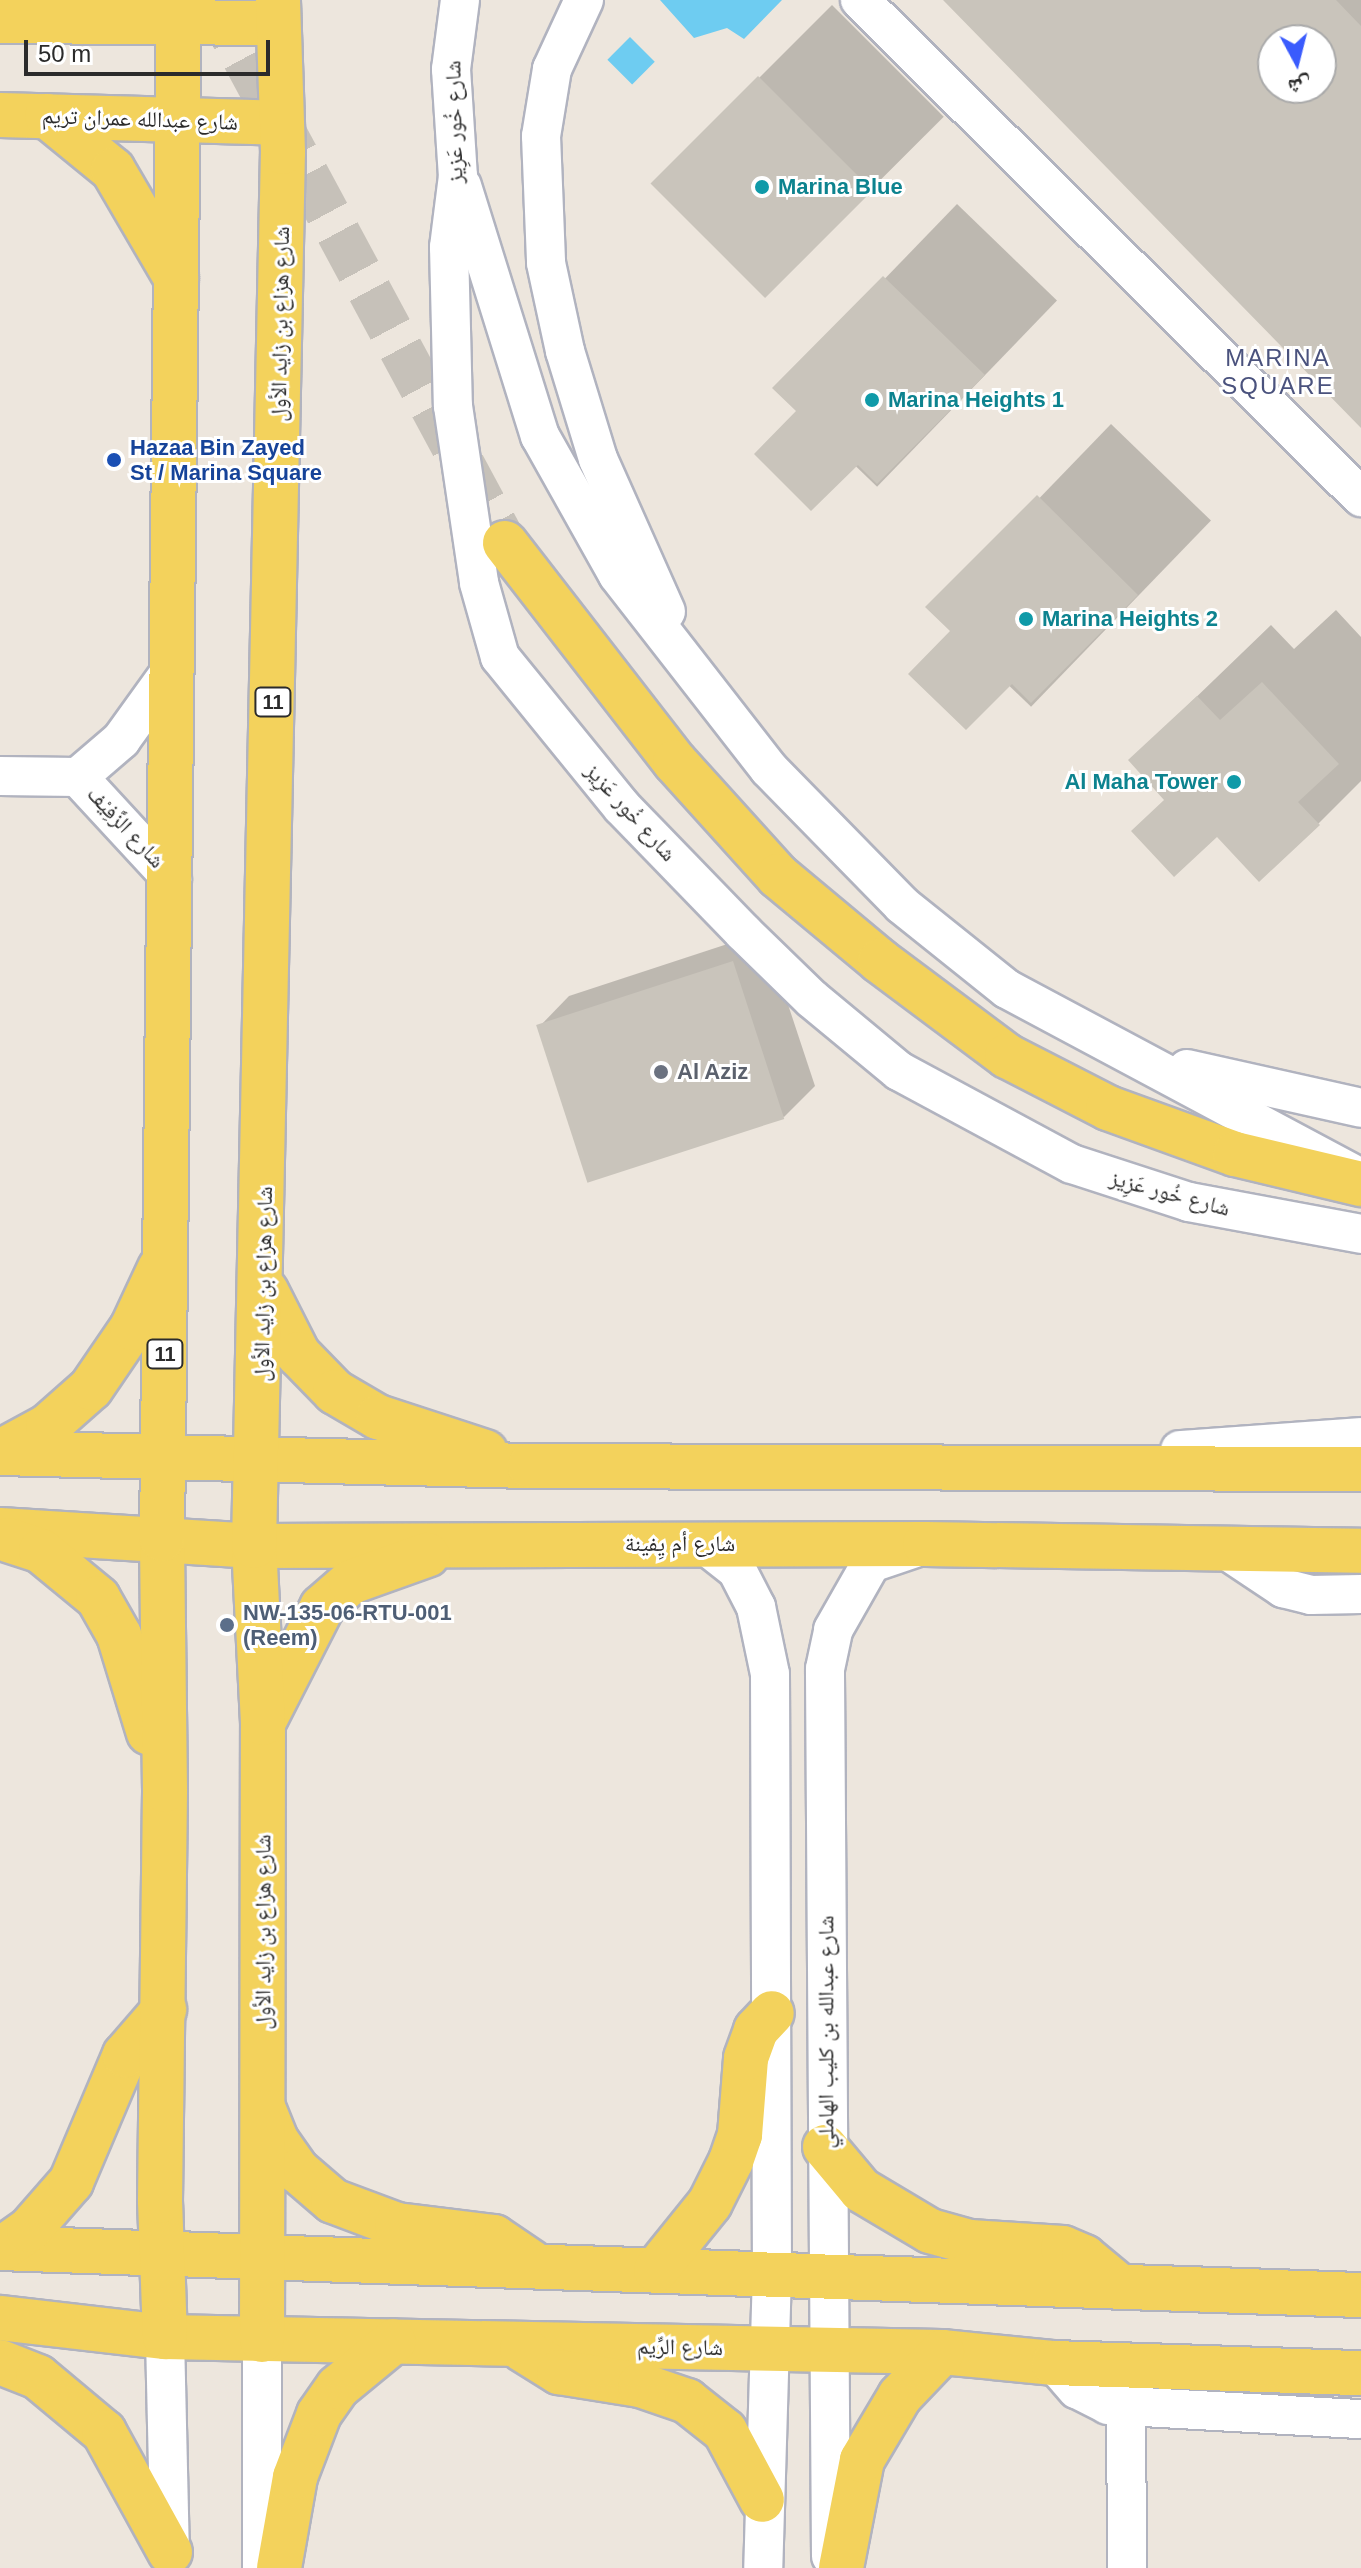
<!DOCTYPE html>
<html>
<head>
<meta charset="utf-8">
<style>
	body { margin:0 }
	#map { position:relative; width:1361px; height:2568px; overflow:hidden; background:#ede6dd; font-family:Helvetica,"Noto Naskh Arabic",sans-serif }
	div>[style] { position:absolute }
	.water>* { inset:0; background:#6eccf1; transform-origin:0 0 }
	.shadow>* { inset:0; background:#0003; transform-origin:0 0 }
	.building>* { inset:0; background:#c9c4bb; transform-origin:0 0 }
	.major-tunnel>* { height:44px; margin-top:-22px; transform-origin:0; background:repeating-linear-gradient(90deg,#c6c1b9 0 44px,transparent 0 66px) }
	.roads { filter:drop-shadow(2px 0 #b1b3bf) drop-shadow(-2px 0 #b1b3bf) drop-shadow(0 2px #b1b3bf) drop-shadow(0 -2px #b1b3bf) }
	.minor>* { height:38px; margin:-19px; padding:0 19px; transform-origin:19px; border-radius:19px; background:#fff }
	.major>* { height:44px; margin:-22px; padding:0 22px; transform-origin:22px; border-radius:22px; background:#f3d25c }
	.dots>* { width:22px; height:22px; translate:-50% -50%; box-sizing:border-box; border:4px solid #fff; border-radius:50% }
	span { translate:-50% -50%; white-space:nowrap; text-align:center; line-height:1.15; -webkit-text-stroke:6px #fff; paint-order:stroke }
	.shield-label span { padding:2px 6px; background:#fff; border:2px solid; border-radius:6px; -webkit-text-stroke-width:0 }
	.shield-label { font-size:20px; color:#2b2b2b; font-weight:700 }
	.street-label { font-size:22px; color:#2b2b2b }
	.culture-label { font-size:22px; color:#0d838f; font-weight:700 }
	.left { translate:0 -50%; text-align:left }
	.right { translate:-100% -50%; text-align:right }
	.transit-label { font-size:22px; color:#164399; font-weight:700 }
	.worship-label { font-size:22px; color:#5b616d; font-weight:700 }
	.service-label { font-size:22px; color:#4e5e75; font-weight:700 }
	.neighbourhood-label { font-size:24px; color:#4a527d; letter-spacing:2px }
	.north { position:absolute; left:1257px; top:24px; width:80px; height:80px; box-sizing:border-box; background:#fff; border:2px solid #aaa; border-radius:50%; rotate:173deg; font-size:22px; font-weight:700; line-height:32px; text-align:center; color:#2b2b2b }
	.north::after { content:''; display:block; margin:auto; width:28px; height:36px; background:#3a5bfd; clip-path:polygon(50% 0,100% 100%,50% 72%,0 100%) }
	.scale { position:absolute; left:24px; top:40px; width:246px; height:36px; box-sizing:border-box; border:4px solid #2b2b2b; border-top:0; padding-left:10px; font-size:24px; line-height:28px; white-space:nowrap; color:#2b2b2b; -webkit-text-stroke:6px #fff; paint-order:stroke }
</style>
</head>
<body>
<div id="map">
	<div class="water">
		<div style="clip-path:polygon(660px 0,782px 0,744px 39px,727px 28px,694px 38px)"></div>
		<div style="left:630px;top:37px;width:35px;height:32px;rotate:45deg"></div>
	</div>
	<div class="shadow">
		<div style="clip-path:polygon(evenodd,945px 0,1361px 0,1361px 426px,945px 0,1273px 40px,1321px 40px,1321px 88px,1273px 88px,1273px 40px)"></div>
		<div style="left:832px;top:5px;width:158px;height:252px;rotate:45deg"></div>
		<div style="left:957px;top:204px;width:139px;height:259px;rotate:44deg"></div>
		<div style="left:1111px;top:424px;width:139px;height:259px;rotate:44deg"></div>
		<div style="clip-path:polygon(1336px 610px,1361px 637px,1361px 781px,1318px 824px,1217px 834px,1166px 798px,1131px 760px,1271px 625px,1294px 649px)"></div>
		<div style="clip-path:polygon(764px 932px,815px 1086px,784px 1117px,539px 1027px,569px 996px)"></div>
	</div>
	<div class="building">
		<div style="clip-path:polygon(evenodd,943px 0,1336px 0,1361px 26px,1361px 428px,943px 0,1273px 40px,1321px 40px,1321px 88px,1273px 88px,1273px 40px)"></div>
		<div style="left:758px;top:76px;width:162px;height:152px;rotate:45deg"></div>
		<div style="clip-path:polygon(883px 276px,985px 375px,877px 484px,858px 465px,811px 511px,754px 454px,796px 411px,772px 388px)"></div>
		<div style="clip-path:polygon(1037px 495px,1138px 595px,1031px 703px,1012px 684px,966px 730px,908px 674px,950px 631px,925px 607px)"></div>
		<div style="clip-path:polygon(1262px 682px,1339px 764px,1298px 802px,1320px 825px,1259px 882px,1217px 837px,1174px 877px,1131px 831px,1164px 800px,1128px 760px,1197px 696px,1220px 720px)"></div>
		<div style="left:733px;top:961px;width:166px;height:207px;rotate:72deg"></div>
	</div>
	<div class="major-tunnel">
		<div style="left:213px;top:0;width:617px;rotate:61.73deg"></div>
	</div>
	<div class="roads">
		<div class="minor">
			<div style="left:460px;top:0;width:70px;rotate:97.4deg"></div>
			<div style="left:451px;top:69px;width:107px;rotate:86.3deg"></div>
			<div style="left:458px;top:176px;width:72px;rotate:97.2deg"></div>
			<div style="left:449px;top:247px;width:159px;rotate:88.6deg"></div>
			<div style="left:453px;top:406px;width:179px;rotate:81.6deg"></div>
			<div style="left:479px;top:583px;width:77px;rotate:74.2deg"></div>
			<div style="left:500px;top:657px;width:193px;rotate:50.9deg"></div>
			<div style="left:622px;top:807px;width:174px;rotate:45.9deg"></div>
			<div style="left:743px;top:932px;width:96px;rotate:44.2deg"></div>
			<div style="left:812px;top:999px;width:113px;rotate:39.6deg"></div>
			<div style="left:899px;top:1071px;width:196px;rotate:28.3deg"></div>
			<div style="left:1072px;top:1164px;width:123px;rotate:18deg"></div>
			<div style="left:1189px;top:1202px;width:175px;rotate:10.5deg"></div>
			<div style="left:584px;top:0;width:76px;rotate:114.9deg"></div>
			<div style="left:552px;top:69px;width:68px;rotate:99.3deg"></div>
			<div style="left:541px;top:136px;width:127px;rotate:87.7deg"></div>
			<div style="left:546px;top:263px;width:90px;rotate:77.8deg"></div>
			<div style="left:565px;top:351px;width:113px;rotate:73deg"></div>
			<div style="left:598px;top:459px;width:167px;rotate:66deg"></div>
			<div style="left:860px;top:0;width:706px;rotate:44.77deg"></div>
			<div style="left:462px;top:186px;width:262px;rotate:72.7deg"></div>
			<div style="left:540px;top:436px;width:159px;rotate:60.7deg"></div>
			<div style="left:618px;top:575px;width:246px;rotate:52.1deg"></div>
			<div style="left:769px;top:769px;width:190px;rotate:45.6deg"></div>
			<div style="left:902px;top:905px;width:134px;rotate:38.7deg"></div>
			<div style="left:1007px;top:989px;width:390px;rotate:28.1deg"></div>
			<div style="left:0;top:776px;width:78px;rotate:0.7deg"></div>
			<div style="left:78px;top:777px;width:57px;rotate:-40.7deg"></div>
			<div style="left:121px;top:740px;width:84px;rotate:-54.2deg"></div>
			<div style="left:78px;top:777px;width:139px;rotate:47.3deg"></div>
			<div style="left:1187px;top:1069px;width:178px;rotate:12.6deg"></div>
			<div style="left:1180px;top:1450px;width:181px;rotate:-4.1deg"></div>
			<div style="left:704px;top:1544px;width:42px;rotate:38.2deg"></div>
			<div style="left:737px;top:1570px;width:42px;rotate:62.8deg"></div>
			<div style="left:756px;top:1607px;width:68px;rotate:78.2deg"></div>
			<div style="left:770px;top:1674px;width:599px;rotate:89.81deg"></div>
			<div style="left:772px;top:2273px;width:295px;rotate:91.7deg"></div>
			<div style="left:1226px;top:1550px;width:69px;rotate:33.7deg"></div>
			<div style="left:1283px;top:1588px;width:29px;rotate:14deg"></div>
			<div style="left:1311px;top:1595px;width:50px;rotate:-1.1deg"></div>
			<div style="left:165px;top:2337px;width:217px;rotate:88.7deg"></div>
			<div style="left:1054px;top:2363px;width:35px;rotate:49deg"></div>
			<div style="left:1077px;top:2389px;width:35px;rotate:27deg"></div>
			<div style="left:1108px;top:2405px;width:253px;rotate:3.2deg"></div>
			<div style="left:1126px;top:2409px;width:159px;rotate:89.6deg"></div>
			<div style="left:831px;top:2556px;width:887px;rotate:-90.39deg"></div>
			<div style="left:825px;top:1669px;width:40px;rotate:-78deg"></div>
			<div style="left:833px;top:1630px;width:77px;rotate:-60.4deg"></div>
			<div style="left:871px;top:1563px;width:46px;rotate:-18.8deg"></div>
			<div style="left:262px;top:2568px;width:228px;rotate:-90deg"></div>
		</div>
		<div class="major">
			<div style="left:0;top:21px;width:278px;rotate:0.4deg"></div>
			<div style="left:0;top:115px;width:280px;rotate:1.6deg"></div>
			<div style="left:47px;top:116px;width:85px;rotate:39.3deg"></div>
			<div style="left:113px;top:170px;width:125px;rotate:59.7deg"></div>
			<div style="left:505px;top:543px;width:277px;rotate:52.2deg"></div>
			<div style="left:675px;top:762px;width:154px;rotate:47.9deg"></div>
			<div style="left:778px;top:876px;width:133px;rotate:39.8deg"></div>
			<div style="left:880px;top:961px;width:159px;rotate:36.8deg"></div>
			<div style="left:1007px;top:1056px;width:114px;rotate:27.2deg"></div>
			<div style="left:1108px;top:1108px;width:135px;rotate:19.9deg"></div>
			<div style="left:1235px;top:1154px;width:130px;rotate:13.4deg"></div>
			<div style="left:266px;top:1291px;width:71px;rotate:63.1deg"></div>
			<div style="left:298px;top:1354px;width:53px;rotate:45.8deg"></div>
			<div style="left:335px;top:1392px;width:50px;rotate:30.2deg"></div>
			<div style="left:378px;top:1417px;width:113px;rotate:18.1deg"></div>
			<div style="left:0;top:1452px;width:55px;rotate:-28.4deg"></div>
			<div style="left:48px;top:1426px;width:57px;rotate:-41.5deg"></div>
			<div style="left:91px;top:1388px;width:73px;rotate:-55.7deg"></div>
			<div style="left:132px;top:1328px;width:66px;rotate:-65deg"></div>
			<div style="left:0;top:1453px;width:530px;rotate:1.41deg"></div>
			<div style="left:530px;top:1466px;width:831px;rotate:0.21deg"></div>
			<div style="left:0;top:1530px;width:255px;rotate:3.6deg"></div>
			<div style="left:254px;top:1546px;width:671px;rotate:-0.17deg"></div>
			<div style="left:925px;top:1544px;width:436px;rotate:0.9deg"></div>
			<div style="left:8px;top:1540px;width:35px;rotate:18deg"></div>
			<div style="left:41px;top:1551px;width:74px;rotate:39.5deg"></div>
			<div style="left:98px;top:1598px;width:43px;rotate:60.4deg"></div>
			<div style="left:119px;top:1635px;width:102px;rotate:73deg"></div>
			<div style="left:264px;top:1721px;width:128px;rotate:-63deg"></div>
			<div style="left:322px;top:1607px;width:38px;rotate:-41deg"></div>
			<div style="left:351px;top:1582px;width:81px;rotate:-19.6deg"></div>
			<div style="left:264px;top:2110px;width:32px;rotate:68deg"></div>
			<div style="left:276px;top:2140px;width:38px;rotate:55deg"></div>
			<div style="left:298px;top:2171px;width:46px;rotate:40.6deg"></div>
			<div style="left:333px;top:2201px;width:68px;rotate:20.6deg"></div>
			<div style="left:397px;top:2225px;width:98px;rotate:7.1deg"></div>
			<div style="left:494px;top:2237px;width:45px;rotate:34deg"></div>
			<div style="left:825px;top:2147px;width:56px;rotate:50.1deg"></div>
			<div style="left:861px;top:2190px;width:80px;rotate:30.7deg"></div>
			<div style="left:930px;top:2231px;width:41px;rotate:15.4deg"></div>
			<div style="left:970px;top:2242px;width:93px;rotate:3.7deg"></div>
			<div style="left:1063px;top:2248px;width:23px;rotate:23deg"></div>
			<div style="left:1084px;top:2257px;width:45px;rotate:39.6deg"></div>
			<div style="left:0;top:2248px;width:1362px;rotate:1.98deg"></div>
			<div style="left:3px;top:2248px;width:32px;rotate:-35deg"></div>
			<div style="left:29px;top:2230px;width:64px;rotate:-48.8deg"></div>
			<div style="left:71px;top:2182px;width:138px;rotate:-67deg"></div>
			<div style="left:125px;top:2055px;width:60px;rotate:-49.1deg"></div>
			<div style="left:656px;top:2270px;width:86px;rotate:-51.1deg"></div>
			<div style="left:710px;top:2203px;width:47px;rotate:-63.4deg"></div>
			<div style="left:731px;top:2161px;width:28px;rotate:-71deg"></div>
			<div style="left:740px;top:2135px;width:77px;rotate:-85.5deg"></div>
			<div style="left:746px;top:2058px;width:30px;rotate:-70deg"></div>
			<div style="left:756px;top:2030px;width:23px;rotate:-47deg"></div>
			<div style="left:0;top:2318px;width:166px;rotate:6.6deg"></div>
			<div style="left:165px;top:2337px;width:777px;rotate:1.11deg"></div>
			<div style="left:942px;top:2352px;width:113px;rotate:5.6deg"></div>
			<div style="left:1054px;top:2363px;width:307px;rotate:1.9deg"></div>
			<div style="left:165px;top:2337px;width:136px;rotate:-92.1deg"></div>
			<div style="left:160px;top:2201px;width:411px;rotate:-89.3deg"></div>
			<div style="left:165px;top:1790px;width:251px;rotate:-90.7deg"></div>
			<div style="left:162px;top:1539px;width:1539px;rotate:-89.37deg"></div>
			<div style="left:262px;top:2340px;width:617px;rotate:-89.91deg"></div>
			<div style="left:263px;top:1723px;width:177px;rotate:-92.9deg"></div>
			<div style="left:254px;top:1546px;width:1394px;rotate:-88.81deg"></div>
			<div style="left:283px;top:152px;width:152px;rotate:-91.9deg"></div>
			<div style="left:522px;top:2349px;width:44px;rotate:31.9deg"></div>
			<div style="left:559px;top:2372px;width:82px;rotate:9.1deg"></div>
			<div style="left:640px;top:2385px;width:50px;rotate:18.8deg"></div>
			<div style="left:687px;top:2401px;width:48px;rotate:38.3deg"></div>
			<div style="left:725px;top:2431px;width:78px;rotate:61.8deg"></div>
			<div style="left:0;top:2362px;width:41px;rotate:21.5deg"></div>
			<div style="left:38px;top:2377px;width:86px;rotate:39.8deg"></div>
			<div style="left:104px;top:2432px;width:137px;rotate:61.2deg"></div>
			<div style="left:279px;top:2568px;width:92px;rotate:-80deg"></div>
			<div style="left:295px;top:2477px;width:67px;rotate:-69.1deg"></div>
			<div style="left:319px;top:2414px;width:33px;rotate:-55deg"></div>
			<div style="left:338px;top:2387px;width:72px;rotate:-39.4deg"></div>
			<div style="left:841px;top:2568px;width:110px;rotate:-79deg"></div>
			<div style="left:862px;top:2460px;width:74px;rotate:-59.3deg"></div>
			<div style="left:900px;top:2396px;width:61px;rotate:-46.3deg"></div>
		</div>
	</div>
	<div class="dots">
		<div style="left:762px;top:187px;background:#0f9aa8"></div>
		<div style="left:872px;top:400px;background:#0f9aa8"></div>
		<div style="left:114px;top:460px;background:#1a4fb4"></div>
		<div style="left:1026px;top:619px;background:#0f9aa8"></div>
		<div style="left:1234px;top:782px;background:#0f9aa8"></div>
		<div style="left:661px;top:1072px;background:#6b7280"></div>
		<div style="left:227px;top:1625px;background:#5c6f8a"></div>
	</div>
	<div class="shield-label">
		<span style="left:273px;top:702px">11</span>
		<span style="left:165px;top:1354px">11</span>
	</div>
	<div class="street-label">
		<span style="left:140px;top:119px;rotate:2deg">شارع عبدالله عمران تريم</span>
		<span style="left:454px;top:122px;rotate:-91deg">شارع خُور عَزِيز</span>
		<span style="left:280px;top:324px;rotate:-89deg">شارع هزاع بن زايد الأول</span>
		<span style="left:631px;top:812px;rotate:48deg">شارع خُور عَزِيز</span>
		<span style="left:126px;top:827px;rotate:47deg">شارع الزَّفِيْف</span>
		<span style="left:1170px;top:1193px;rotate:15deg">شارع خُور عَزِيز</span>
		<span style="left:263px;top:1284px;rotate:-89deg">شارع هزاع بن زايد الأول</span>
		<span style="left:680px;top:1544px">شارع أم يِفينة</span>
		<span style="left:263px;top:1932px;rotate:-90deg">شارع هزاع بن زايد الأول</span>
		<span style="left:826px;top:2032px;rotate:-90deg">شارع عبدالله بن كليب الهاملي</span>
		<span style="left:680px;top:2347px;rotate:1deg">شارع الرِّيم</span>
	</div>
	<div class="culture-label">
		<span class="left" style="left:778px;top:187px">Marina Blue</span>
		<span class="left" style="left:888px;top:400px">Marina Heights 1</span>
		<span class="left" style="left:1042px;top:619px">Marina Heights 2</span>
		<span class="right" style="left:1218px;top:782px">Al Maha Tower</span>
	</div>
	<div class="transit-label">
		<span class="left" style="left:130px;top:460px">Hazaa Bin Zayed<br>St / Marina Square</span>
	</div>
	<div class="worship-label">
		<span class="left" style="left:677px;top:1072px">Al Aziz</span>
	</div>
	<div class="service-label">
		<span class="left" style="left:243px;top:1625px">NW-135-06-RTU-001<br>(Reem)</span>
	</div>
	<div class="neighbourhood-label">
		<span style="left:1278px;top:372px">MARINA<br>SQUARE</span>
	</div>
	<div class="north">ش</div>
	<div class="scale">50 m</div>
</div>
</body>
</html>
